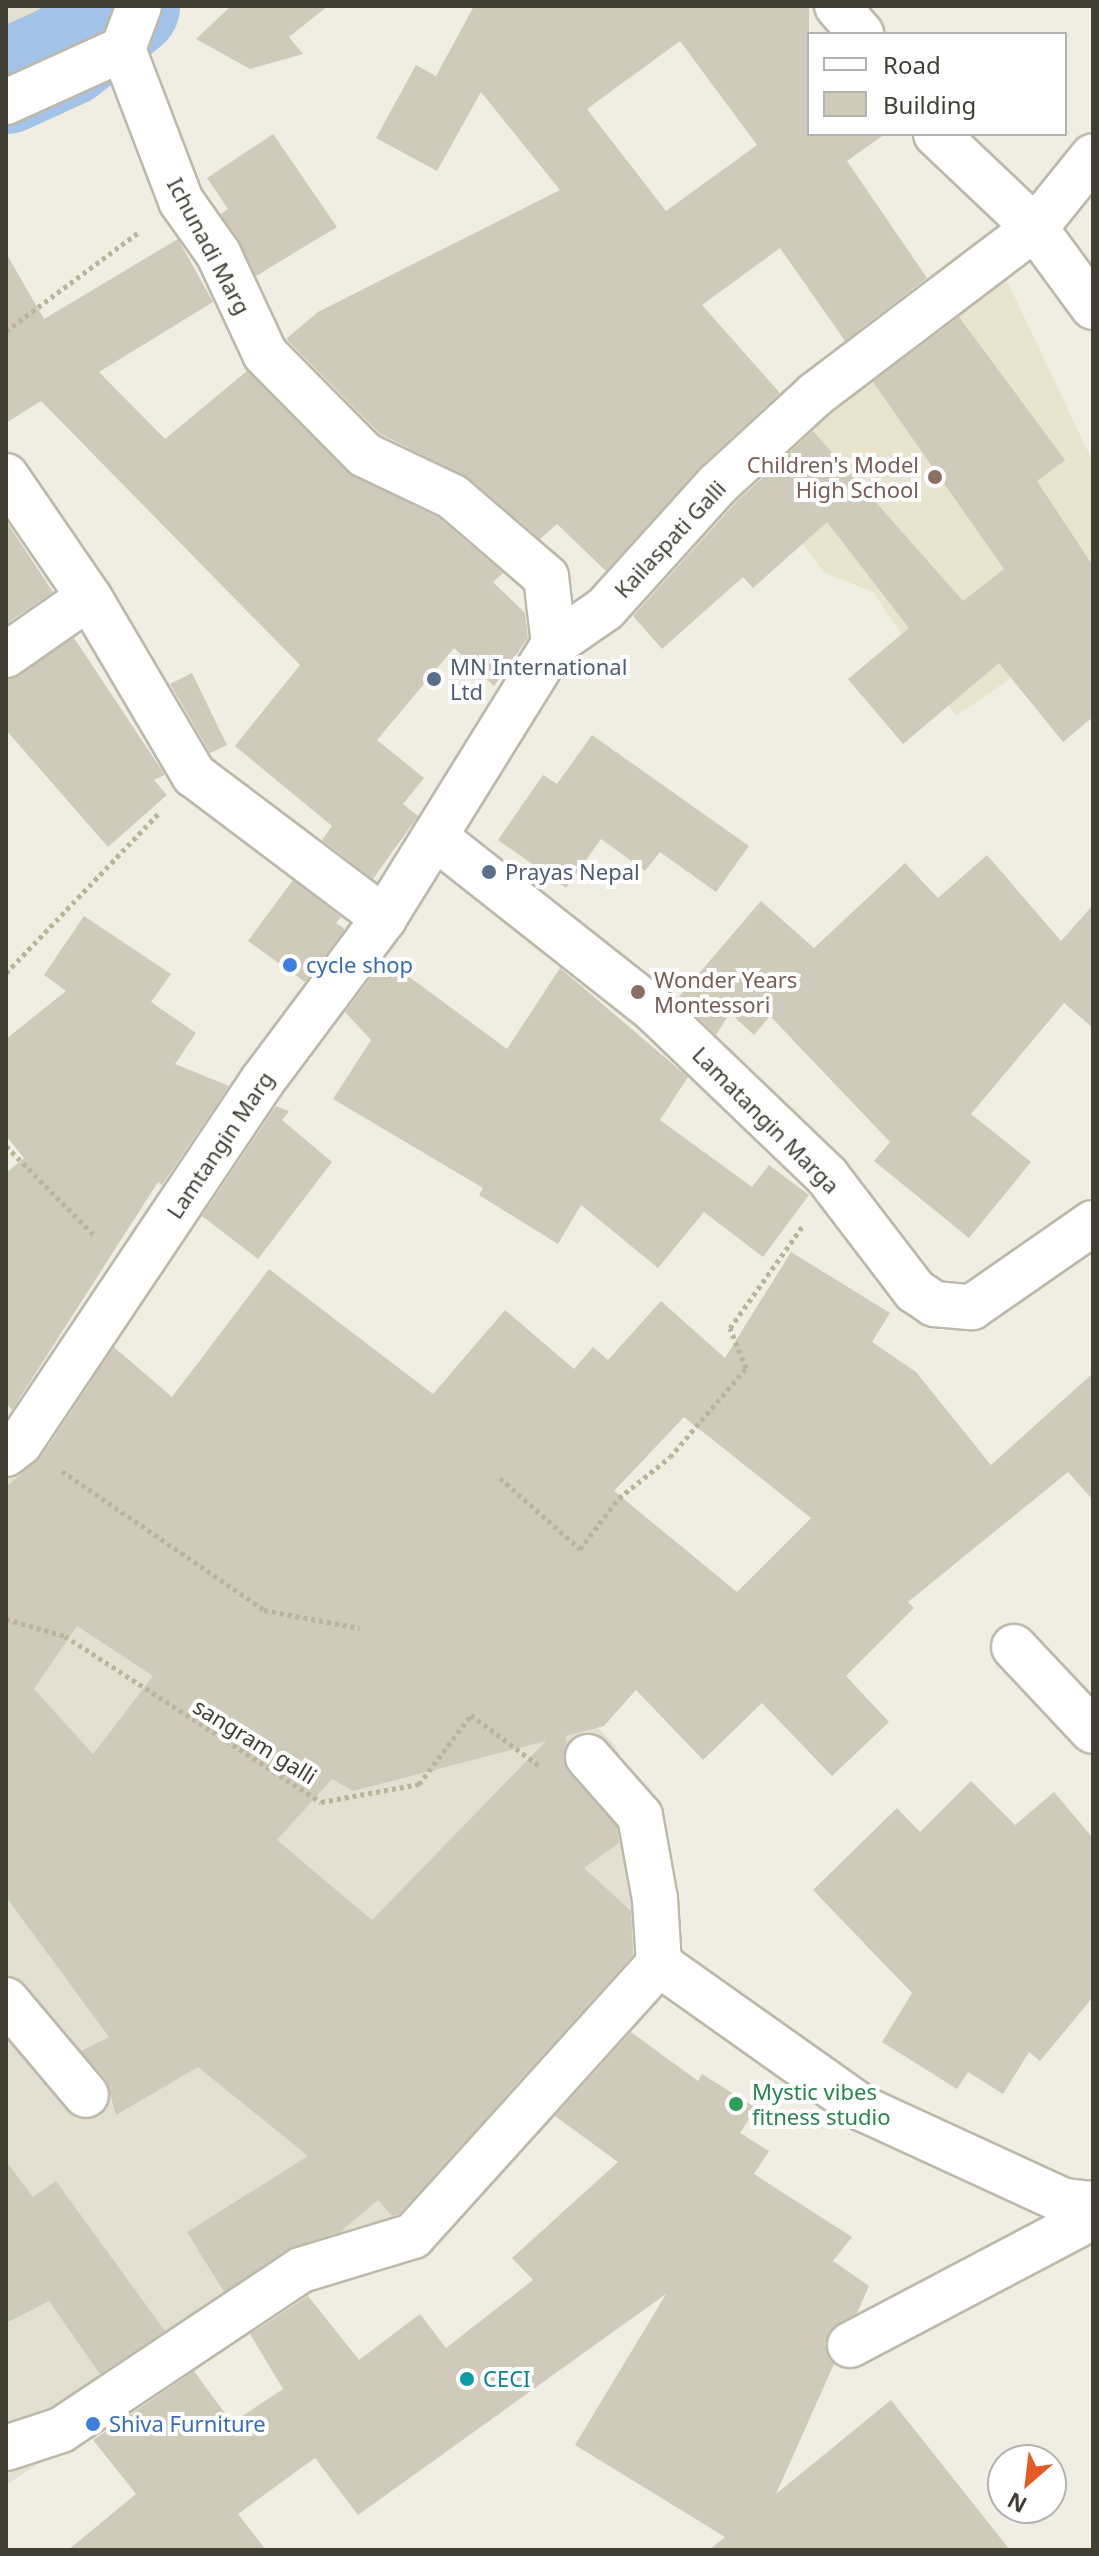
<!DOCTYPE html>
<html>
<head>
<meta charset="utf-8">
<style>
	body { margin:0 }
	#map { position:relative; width:1099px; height:2556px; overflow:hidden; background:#f0eee3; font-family:"Noto Sans",sans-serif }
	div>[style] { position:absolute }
	.residential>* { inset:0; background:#e3e0d2 }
	.education>* { inset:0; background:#e8e4ce }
	.river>* { height:104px; margin:-52px; padding:0 52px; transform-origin:52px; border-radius:52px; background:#a4c3e8 }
	.building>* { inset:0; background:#d0caba }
	.path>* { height:5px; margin-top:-2.5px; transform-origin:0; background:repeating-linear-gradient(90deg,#bbb39a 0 4px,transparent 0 8px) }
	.roads { filter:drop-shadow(2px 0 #bdb9aa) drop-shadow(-2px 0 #bdb9aa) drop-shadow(0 2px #bdb9aa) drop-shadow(0 -2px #bdb9aa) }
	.street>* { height:44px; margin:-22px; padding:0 22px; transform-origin:22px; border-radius:22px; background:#fff }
	.dots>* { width:22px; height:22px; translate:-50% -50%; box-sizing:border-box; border:4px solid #fff; border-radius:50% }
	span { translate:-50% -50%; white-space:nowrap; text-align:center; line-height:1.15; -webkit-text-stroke:8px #fff; paint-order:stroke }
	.street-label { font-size:22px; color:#413e34 }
	.education-label { font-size:22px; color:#785e54 }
	.right { translate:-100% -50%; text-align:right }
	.left { translate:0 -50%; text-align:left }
	.service-label { font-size:22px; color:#4e5e75 }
	.shop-label { font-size:22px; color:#366cbe }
	.leisure-label { font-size:22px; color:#27864d }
	.culture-label { font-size:22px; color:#0d838f }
	.frame { position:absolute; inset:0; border:8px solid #413e34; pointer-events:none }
	.legend { position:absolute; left:807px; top:32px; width:260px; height:104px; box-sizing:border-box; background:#fff; border:2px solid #b3b2ae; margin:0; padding:10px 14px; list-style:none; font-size:24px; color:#413e34 }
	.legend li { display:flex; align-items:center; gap:16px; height:40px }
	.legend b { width:40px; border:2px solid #b3b2ae }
	.north { position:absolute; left:987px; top:2444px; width:80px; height:80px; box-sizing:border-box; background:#fff; border:2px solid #b3b2ae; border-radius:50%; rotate:208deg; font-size:22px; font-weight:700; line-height:32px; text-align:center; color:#413e34 }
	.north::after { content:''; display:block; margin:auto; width:28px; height:36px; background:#e65a24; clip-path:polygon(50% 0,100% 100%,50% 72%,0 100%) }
</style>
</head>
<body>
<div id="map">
	<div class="residential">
		<div style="clip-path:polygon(6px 6px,111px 6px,6px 62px)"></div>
		<div style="clip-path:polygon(36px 1442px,287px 1605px,521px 1652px,614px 1744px,663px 1841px,677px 1976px,428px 2210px,6px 2485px,6px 1469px)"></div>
	</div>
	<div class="education">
		<div style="clip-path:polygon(999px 264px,1093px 462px,1093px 622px,956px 716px,873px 592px,825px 573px,791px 529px,790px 493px,760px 459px)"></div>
	</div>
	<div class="river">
		<div style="left:6px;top:82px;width:65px;rotate:-24.6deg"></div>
		<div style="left:65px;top:55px;width:80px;rotate:-37.9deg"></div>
	</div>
	<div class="building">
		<div style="clip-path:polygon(231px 6px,328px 6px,289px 37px,303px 54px,250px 69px,196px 39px)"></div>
		<div style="clip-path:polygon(evenodd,474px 6px,809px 6px,809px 134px,885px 134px,847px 161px,927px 278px,845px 341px,780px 248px,702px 305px,780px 393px,701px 466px,606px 571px,557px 524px,540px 539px,469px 478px,380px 434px,286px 339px,318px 312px,560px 190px,481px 92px,437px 171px,376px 138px,416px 65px,436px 76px,474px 6px,680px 41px,757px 145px,666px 211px,587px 109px,680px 41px)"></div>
		<div style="clip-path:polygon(273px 134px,337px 227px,256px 276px,221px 214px,228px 209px,207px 178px)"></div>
		<div style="clip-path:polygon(178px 239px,213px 302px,99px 372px,165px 439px,247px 371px,348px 473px,439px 518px,503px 573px,493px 582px,525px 613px,528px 638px,494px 686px,454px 648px,377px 740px,424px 778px,403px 804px,418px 816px,373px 879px,322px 840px,332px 826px,235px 746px,300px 665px,41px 401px,6px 423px,6px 253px,44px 319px)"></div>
		<div style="clip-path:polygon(959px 317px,1065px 460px,1037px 481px,1093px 566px,1093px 717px,1063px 742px,999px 663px,903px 744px,848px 679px,909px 628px,827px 522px,753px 588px,743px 577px,662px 649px,633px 616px,736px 502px,813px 431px,963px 601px,1004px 569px,873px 382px)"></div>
		<div style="clip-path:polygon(6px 521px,53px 592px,6px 624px)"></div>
		<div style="clip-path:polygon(74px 638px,165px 775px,154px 780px,167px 795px,108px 847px,6px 730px,6px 680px)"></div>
		<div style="clip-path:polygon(192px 673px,227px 745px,210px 753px,170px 684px)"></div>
		<div style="clip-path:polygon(592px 735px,749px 846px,716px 892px,660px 852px,645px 871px,601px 839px,566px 888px,498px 840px,543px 775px,557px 784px)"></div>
		<div style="clip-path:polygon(987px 855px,1061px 941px,1093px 905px,1093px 1028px,1064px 1003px,971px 1114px,1031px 1162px,969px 1238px,874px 1161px,890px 1142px,770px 1016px,754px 1035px,730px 1013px,716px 1035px,678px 998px,761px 901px,814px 948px,905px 863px,938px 898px)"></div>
		<div style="clip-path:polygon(293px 880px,341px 917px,336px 923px,345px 929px,305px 982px,248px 941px)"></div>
		<div style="clip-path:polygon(84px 916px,171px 974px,151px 1002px,196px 1033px,175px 1064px,229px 1086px,162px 1185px,158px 1182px,12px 1410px,6px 1403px,6px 1173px,24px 1158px,6px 1136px,6px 1039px,66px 991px,44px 975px)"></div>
		<div style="clip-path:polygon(385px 959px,507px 1049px,560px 968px,688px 1077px,660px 1120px,752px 1187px,769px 1165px,809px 1195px,763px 1257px,704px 1212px,658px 1268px,581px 1205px,558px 1244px,479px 1195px,483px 1188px,333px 1099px,371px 1040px,345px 1012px)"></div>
		<div style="clip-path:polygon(276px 1106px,289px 1111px,282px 1120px,332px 1162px,258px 1259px,202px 1216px)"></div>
		<div style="clip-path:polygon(evenodd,791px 1252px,890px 1313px,872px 1342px,916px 1372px,991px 1465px,1093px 1373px,1093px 1500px,1068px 1472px,908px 1602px,914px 1608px,846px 1676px,889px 1722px,832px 1776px,762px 1703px,703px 1760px,636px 1690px,604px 1726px,566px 1736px,569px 1773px,617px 1827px,619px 1843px,584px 1868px,631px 1911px,633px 1955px,399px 2214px,392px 2216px,378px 2200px,340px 2232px,288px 2249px,224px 2292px,187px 2232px,308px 2156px,198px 2067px,116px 2115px,106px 2080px,81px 2051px,109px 2037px,6px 1897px,6px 1487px,41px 1457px,114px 1347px,172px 1397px,269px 1269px,433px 1394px,505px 1310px,574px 1369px,593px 1347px,608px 1360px,661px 1301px,725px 1358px,791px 1252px,684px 1417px,811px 1518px,737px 1592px,614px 1491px,684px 1417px,791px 1252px,77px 1626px,153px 1676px,93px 1754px,34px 1689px,77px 1626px,791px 1252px,546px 1741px,372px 1920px,277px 1840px,332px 1779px,353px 1791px,546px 1741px)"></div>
		<div style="clip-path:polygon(971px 1781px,1015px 1825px,1054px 1792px,1093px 1838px,1093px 1997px,1040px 2061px,1029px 2052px,1003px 2094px,968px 2072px,957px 2089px,882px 2042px,912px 1993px,813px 1890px,897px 1808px,920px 1832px)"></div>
		<div style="clip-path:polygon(631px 2032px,698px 2081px,702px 2074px,756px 2108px,740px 2133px,769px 2151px,754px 2174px,852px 2237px,833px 2261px,869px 2286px,857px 2313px,829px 2332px,825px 2345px,834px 2364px,776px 2494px,891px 2400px,1010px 2550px,709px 2550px,725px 2537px,575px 2445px,666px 2294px,358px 2515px,315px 2458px,238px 2514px,266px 2550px,68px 2550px,136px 2494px,93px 2440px,194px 2371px,232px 2423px,283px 2389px,250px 2334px,308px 2296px,359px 2360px,420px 2314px,446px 2348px,533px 2280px,512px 2258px,618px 2162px,555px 2116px)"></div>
		<div style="clip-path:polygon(6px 2161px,33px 2197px,56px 2181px,165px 2331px,100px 2374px,49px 2301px,6px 2323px)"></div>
	</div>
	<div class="path">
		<div style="left:6px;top:331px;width:167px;rotate:-36.7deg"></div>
		<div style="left:6px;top:973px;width:220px;rotate:-46.3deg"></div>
		<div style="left:6px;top:1146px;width:127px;rotate:45.3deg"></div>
		<div style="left:62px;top:1471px;width:245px;rotate:34.5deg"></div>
		<div style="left:264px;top:1610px;width:97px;rotate:10.7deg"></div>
		<div style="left:500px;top:1478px;width:107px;rotate:41.6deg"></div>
		<div style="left:580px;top:1549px;width:64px;rotate:-52.6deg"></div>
		<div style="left:619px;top:1498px;width:65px;rotate:-38.8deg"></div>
		<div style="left:670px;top:1457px;width:117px;rotate:-49.5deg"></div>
		<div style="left:746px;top:1368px;width:43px;rotate:-111.8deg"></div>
		<div style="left:730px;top:1328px;width:124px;rotate:-54.5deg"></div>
		<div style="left:6px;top:1619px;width:61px;rotate:16.1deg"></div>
		<div style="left:65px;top:1636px;width:305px;rotate:33deg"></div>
		<div style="left:321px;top:1802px;width:100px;rotate:-10.4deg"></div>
		<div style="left:419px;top:1784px;width:86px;rotate:-53deg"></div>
		<div style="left:471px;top:1715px;width:84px;rotate:36.7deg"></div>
	</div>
	<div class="roads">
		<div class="street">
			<div style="left:837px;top:6px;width:37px;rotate:49deg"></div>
			<div style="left:123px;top:49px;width:163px;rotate:69.1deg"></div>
			<div style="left:181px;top:201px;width:64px;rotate:54.6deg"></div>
			<div style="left:218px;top:253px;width:111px;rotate:65deg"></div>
			<div style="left:265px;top:354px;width:142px;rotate:45.3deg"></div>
			<div style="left:365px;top:455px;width:98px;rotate:25.5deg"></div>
			<div style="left:453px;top:497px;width:123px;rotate:40.7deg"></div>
			<div style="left:546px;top:577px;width:67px;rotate:83.2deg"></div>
			<div style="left:6px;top:102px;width:128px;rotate:-24.4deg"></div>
			<div style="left:123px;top:49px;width:46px;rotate:-69.6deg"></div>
			<div style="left:936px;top:134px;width:137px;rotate:43.5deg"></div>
			<div style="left:1035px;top:228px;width:98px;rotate:53.7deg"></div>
			<div style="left:6px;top:476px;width:147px;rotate:55.6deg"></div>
			<div style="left:89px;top:597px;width:207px;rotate:59.5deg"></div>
			<div style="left:194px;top:775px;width:238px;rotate:37deg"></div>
			<div style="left:6px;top:655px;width:101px;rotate:-34.9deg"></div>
			<div style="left:435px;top:837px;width:279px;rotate:38.3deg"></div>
			<div style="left:654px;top:1010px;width:240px;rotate:43.8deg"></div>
			<div style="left:827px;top:1176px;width:145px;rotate:52.6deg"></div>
			<div style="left:915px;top:1291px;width:23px;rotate:34deg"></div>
			<div style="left:934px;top:1304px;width:38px;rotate:5deg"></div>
			<div style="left:972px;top:1307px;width:147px;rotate:-34.8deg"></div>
			<div style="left:6px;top:1454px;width:18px;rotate:-38deg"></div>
			<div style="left:20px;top:1443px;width:437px;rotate:-56.2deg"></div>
			<div style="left:263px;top:1080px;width:202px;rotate:-53.2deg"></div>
			<div style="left:384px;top:918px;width:322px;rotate:-58.2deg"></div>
			<div style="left:554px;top:644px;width:62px;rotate:-34.5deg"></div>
			<div style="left:605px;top:609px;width:169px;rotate:-47.9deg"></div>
			<div style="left:718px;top:484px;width:133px;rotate:-42.6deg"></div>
			<div style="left:816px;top:394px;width:275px;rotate:-37.2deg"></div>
			<div style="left:1035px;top:228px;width:92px;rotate:-51.1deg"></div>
			<div style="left:1014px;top:1647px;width:115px;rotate:46.8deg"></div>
			<div style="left:588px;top:1757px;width:79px;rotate:48.6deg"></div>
			<div style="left:640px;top:1816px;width:84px;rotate:79.8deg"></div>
			<div style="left:655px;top:1899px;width:65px;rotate:86.5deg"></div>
			<div style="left:6px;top:2000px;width:124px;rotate:49.9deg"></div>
			<div style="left:850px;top:2345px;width:275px;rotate:-27.8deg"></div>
			<div style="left:6px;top:2448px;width:58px;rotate:-18.1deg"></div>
			<div style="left:61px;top:2430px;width:288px;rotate:-33.7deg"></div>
			<div style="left:301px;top:2270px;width:117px;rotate:-16.9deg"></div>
			<div style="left:413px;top:2236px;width:367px;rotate:-47.9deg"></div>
			<div style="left:659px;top:1964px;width:251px;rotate:35.3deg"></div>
			<div style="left:864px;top:2109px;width:220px;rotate:24.7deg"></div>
			<div style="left:1064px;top:2201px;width:29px;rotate:6deg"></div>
		</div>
	</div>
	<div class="dots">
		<div style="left:935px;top:477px;background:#8d6e63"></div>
		<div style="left:434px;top:679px;background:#5c6f8a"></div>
		<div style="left:489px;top:872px;background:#5c6f8a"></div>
		<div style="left:290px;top:965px;background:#3f7fe0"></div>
		<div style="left:638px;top:992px;background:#8d6e63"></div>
		<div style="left:736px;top:2104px;background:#2e9e5b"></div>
		<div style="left:467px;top:2379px;background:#0f9aa8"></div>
		<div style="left:93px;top:2424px;background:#3f7fe0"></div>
	</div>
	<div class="street-label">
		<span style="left:209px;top:246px;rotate:62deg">Ichunadi Marg</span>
		<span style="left:670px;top:539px;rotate:-47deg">Kailaspati Galli</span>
		<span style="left:766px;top:1120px;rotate:45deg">Lamatangin Marga</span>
		<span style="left:220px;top:1145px;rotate:-56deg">Lamtangin Marg</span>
		<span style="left:255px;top:1741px;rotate:32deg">sangram galli</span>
	</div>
	<div class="education-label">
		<span class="right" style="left:919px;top:477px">Children's Model<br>High School</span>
		<span class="left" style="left:654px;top:992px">Wonder Years<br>Montessori</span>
	</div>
	<div class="service-label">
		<span class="left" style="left:450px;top:679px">MN International<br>Ltd</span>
		<span class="left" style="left:505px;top:872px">Prayas Nepal</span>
	</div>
	<div class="shop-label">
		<span class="left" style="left:306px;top:965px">cycle shop</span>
		<span class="left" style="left:109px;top:2424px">Shiva Furniture</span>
	</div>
	<div class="leisure-label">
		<span class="left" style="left:752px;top:2104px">Mystic vibes<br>fitness studio</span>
	</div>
	<div class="culture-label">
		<span class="left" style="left:483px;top:2379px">CECI</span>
	</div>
	<div class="frame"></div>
	<ul class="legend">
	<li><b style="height:10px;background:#fff"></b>Road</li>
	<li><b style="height:22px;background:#d0caba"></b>Building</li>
	</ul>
	<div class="north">N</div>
</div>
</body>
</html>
